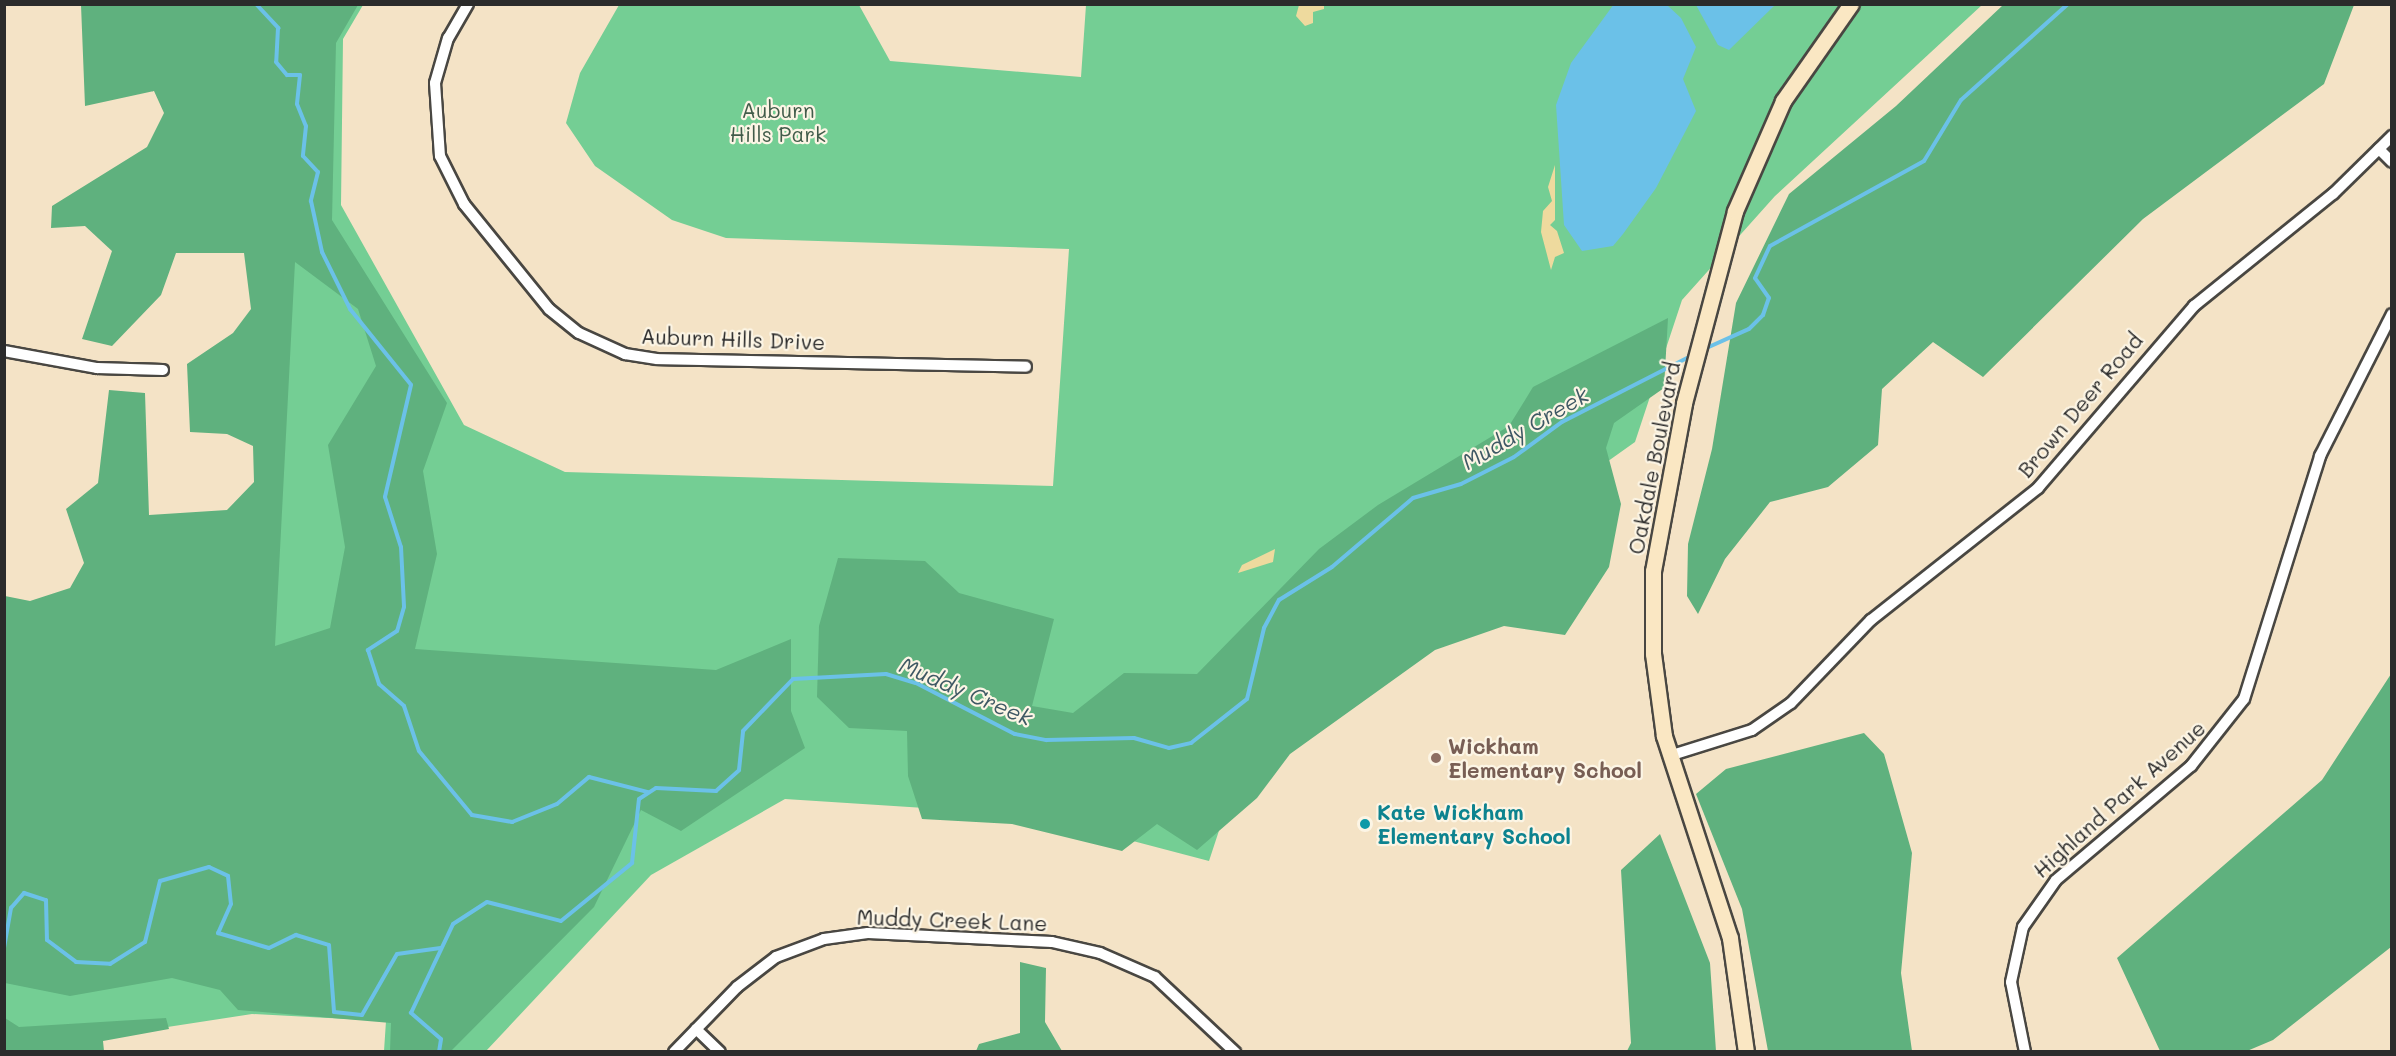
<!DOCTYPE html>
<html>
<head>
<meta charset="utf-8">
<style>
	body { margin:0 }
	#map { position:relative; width:2396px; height:1056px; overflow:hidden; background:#f4e3c6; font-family:Mali,sans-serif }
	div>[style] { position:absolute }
	.green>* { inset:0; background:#74ce94 }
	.forest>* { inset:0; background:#5fb17e }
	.sand>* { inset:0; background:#eeda9e }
	.water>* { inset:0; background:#6bc1e8 }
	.stream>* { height:4px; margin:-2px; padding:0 2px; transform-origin:2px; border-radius:2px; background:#6bc1e8 }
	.roads { filter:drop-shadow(2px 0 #494742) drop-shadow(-2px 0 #494742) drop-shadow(0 2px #494742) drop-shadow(0 -2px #494742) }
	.street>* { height:10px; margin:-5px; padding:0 5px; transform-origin:5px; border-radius:5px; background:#fff }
	.secondary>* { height:15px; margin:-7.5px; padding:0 7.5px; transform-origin:7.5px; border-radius:7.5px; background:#fae7c3 }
	.dots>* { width:16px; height:16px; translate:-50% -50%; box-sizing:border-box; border:3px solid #fcf5e5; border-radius:50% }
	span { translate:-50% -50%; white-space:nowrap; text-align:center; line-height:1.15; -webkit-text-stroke:4.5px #fcf5e5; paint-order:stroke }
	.park-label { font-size:21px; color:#415c4a }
	.street-label { font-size:21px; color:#2b2b2b }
	.education-label { font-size:21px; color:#785e54; font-weight:700 }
	.left { translate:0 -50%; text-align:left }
	.culture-label { font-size:21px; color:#0d838f; font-weight:700 }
	.water-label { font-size:22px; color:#3e5864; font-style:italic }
	.frame { position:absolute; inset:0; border:6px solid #2b2b2b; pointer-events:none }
</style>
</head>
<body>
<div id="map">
	<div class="green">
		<div style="clip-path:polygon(294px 5px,363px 5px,343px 39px,341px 205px,464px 425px,565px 472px,1053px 486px,1069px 249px,726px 238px,672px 220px,595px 166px,566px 123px,580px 73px,619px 5px,859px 5px,890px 61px,1081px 77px,1086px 5px,1982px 5px,1775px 196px,1682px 300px,1635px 442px,1259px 709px,1209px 861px,1034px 815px,785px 799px,651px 875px,486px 1051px,384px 1051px,386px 1021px,252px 1014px,5px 1052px,5px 653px,268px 660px)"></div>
	</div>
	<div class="forest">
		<div style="clip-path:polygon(evenodd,81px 5px,358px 5px,336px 43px,332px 220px,447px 403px,423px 471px,437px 554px,415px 649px,716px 670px,791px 639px,791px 711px,805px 748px,681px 831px,641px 810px,594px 907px,451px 1051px,390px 1051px,391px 1023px,238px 1010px,220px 990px,172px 978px,70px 996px,5px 983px,5px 596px,30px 601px,70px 588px,84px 563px,66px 509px,98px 483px,109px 390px,145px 393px,149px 515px,227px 510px,254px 482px,253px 446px,227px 434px,190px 432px,187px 364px,233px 333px,251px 309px,244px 253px,176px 253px,161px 295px,112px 346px,82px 339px,112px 251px,85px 226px,51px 228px,52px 206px,147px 147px,164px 113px,154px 91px,85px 106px,81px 5px,295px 262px,358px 309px,376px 366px,328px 445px,345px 547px,330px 628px,275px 646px,295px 262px)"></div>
		<div style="clip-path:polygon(2003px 5px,2354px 5px,2324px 84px,2143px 219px,1983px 377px,1933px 342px,1882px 389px,1878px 445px,1828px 487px,1770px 502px,1725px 559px,1698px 614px,1687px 596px,1688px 544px,1712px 449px,1736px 303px,1789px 194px,1896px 106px)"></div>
		<div style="clip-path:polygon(1668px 318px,1664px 388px,1614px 423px,1606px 448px,1621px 504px,1609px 567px,1565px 635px,1504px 626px,1435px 650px,1290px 754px,1257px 798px,1197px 850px,1157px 824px,1122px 851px,1012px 824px,922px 819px,908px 776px,907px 731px,849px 728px,817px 697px,819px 626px,838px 558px,925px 561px,959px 593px,1054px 619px,1032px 706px,1073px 713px,1124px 673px,1197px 674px,1319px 549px,1378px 505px,1509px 426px,1533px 387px)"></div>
		<div style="clip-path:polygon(2391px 674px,2391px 947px,2273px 1040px,2247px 1051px,2160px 1051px,2117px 958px,2322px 780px)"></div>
		<div style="clip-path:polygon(1864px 733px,1884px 754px,1912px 853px,1901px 973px,1912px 1051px,1768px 1051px,1742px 909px,1696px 794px,1726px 769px)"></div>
		<div style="clip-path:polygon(1660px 834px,1710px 963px,1716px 1051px,1627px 1051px,1631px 1043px,1621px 870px)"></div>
		<div style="clip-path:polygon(1020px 962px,1046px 968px,1045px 1022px,1062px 1051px,976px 1051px,979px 1044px,1020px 1033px)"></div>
		<div style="clip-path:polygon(5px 1018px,19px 1027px,166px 1018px,169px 1029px,103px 1041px,104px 1051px,5px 1051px)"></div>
	</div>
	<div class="sand">
		<div style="clip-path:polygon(1299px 5px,1324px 5px,1324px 9px,1313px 12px,1313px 23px,1305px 26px,1296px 16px)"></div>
		<div style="clip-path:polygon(1555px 165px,1555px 220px,1550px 225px,1557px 231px,1564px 253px,1555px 257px,1551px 270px,1541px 232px,1543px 211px,1552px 201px,1548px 187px)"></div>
		<div style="clip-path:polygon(1275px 549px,1273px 562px,1238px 573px,1242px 565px)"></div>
	</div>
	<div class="water">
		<div style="clip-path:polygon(1614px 4px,1667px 5px,1681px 18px,1696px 47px,1683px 79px,1696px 111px,1656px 188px,1623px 234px,1613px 246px,1582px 251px,1564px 225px,1556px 105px,1571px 63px)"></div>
		<div style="clip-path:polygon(1696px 5px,1775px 5px,1729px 50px,1718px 45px)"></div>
	</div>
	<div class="stream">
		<div style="left:256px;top:4px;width:33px;rotate:47deg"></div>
		<div style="left:278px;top:28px;width:34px;rotate:93deg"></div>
		<div style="left:276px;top:62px;width:17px;rotate:50deg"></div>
		<div style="left:287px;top:75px;width:13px"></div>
		<div style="left:300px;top:75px;width:29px;rotate:96deg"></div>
		<div style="left:297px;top:104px;width:24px;rotate:68deg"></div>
		<div style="left:306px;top:126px;width:30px;rotate:96deg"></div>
		<div style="left:303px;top:156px;width:22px;rotate:47deg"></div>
		<div style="left:318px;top:172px;width:30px;rotate:104deg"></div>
		<div style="left:311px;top:201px;width:52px;rotate:77.8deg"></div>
		<div style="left:322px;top:252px;width:64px;rotate:63.8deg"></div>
		<div style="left:350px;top:309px;width:97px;rotate:51.2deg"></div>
		<div style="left:411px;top:385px;width:115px;rotate:103.1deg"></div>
		<div style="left:385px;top:497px;width:52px;rotate:72.3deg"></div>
		<div style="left:401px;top:547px;width:60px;rotate:87.1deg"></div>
		<div style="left:404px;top:607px;width:25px;rotate:106deg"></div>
		<div style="left:397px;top:631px;width:35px;rotate:147deg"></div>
		<div style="left:368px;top:650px;width:36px;rotate:72deg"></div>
		<div style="left:379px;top:684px;width:33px;rotate:41deg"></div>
		<div style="left:404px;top:706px;width:47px;rotate:71.6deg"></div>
		<div style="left:419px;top:751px;width:83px;rotate:50.4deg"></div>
		<div style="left:472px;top:815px;width:41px;rotate:9.9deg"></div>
		<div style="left:512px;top:822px;width:48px;rotate:-21.8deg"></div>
		<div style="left:557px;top:804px;width:42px;rotate:-40.2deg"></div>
		<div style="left:589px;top:777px;width:61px;rotate:14.3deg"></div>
		<div style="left:1702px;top:350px;width:51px;rotate:-24.1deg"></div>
		<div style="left:1749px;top:329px;width:20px;rotate:-45deg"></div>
		<div style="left:1763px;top:315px;width:18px;rotate:-71deg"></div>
		<div style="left:1769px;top:298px;width:24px;rotate:-125deg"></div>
		<div style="left:1755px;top:278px;width:35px;rotate:-65deg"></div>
		<div style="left:1770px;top:246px;width:176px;rotate:-28.9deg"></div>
		<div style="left:1924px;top:161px;width:71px;rotate:-58.8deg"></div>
		<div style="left:1961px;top:100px;width:144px;rotate:-41.9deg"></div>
		<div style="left:4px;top:948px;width:41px;rotate:-80.1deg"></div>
		<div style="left:11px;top:908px;width:20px;rotate:-49deg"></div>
		<div style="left:24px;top:893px;width:23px;rotate:18deg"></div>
		<div style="left:46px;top:900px;width:40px;rotate:88.6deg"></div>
		<div style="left:47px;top:940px;width:36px;rotate:37deg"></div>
		<div style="left:76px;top:962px;width:34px;rotate:3deg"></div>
		<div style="left:110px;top:964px;width:41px;rotate:-32.2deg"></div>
		<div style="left:145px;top:942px;width:63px;rotate:-76.2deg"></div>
		<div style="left:160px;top:881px;width:51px;rotate:-15.9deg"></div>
		<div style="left:209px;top:867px;width:21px;rotate:25deg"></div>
		<div style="left:228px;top:876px;width:28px;rotate:84deg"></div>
		<div style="left:231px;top:904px;width:32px;rotate:114deg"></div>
		<div style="left:218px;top:933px;width:53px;rotate:16.4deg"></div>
		<div style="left:269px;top:948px;width:30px;rotate:-26deg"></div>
		<div style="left:296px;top:935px;width:34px;rotate:17deg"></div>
		<div style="left:329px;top:945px;width:67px;rotate:85.7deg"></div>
		<div style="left:334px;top:1012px;width:28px;rotate:6deg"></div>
		<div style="left:362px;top:1015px;width:70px;rotate:-60.2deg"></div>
		<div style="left:397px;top:954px;width:44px;rotate:-7.8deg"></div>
		<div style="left:439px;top:1052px;width:13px;rotate:-81deg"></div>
		<div style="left:441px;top:1039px;width:40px;rotate:-139deg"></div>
		<div style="left:411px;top:1013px;width:98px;rotate:-64.7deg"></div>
		<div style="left:453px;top:924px;width:40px;rotate:-32.9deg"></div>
		<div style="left:487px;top:902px;width:76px;rotate:14.4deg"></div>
		<div style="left:561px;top:921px;width:92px;rotate:-39.2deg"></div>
		<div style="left:632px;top:863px;width:64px;rotate:-83.8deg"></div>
		<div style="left:639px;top:799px;width:20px;rotate:-33deg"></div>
		<div style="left:656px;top:788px;width:60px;rotate:2.9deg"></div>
		<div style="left:716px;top:791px;width:31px;rotate:-42deg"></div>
		<div style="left:739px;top:770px;width:39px;rotate:-84deg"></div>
		<div style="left:743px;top:731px;width:72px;rotate:-46.1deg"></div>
		<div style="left:793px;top:679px;width:93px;rotate:-3.1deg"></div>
		<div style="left:886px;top:674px;width:31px;rotate:17deg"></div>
		<div style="left:916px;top:683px;width:111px;rotate:27.3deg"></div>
		<div style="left:1015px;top:734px;width:32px;rotate:11deg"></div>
		<div style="left:1046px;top:740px;width:88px;rotate:-1.3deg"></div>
		<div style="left:1134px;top:738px;width:36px;rotate:16deg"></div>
		<div style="left:1169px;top:748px;width:23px;rotate:-13deg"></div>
		<div style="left:1191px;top:743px;width:71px;rotate:-38.2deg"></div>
		<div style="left:1247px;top:699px;width:73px;rotate:-76.5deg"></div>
		<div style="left:1264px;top:628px;width:32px;rotate:-62deg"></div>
		<div style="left:1279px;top:600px;width:62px;rotate:-31.9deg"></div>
		<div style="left:1332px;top:567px;width:106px;rotate:-40.4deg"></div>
		<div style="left:1413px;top:498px;width:50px;rotate:-16.3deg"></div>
		<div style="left:1461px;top:484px;width:59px;rotate:-27deg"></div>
		<div style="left:1514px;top:457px;width:59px;rotate:-36.1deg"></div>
		<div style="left:1562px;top:422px;width:147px;rotate:-27.1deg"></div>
	</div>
	<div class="roads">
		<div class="street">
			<div style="left:468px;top:4px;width:39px;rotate:120deg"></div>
			<div style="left:448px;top:38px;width:47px;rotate:106.1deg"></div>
			<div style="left:435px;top:83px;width:73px;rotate:86.1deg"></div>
			<div style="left:440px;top:156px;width:54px;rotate:63.4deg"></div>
			<div style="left:464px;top:204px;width:135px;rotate:51deg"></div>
			<div style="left:549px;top:309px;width:38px;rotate:39deg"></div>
			<div style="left:579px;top:333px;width:51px;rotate:24.5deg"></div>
			<div style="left:625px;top:354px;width:32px;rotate:9deg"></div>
			<div style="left:657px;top:359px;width:369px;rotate:1.2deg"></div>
			<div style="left:2379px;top:149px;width:18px;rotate:45deg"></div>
			<div style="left:4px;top:351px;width:95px;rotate:10.4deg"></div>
			<div style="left:97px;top:368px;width:66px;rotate:1.7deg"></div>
			<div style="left:1669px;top:756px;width:87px;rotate:-17.4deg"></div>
			<div style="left:1752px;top:730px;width:47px;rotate:-34.7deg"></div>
			<div style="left:1791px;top:703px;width:115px;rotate:-46.1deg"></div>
			<div style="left:1871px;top:620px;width:213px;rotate:-38.3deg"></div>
			<div style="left:2038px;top:488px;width:240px;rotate:-49.4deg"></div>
			<div style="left:2194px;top:306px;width:179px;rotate:-38.9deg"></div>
			<div style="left:2333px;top:194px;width:83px;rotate:-44.5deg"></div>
			<div style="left:696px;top:1029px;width:33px;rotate:44deg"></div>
			<div style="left:674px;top:1052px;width:91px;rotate:-45.9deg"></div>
			<div style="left:737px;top:987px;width:49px;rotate:-37.6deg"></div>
			<div style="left:776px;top:957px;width:51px;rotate:-20.6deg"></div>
			<div style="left:824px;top:939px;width:44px;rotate:-7.8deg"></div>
			<div style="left:868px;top:933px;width:184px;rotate:2.8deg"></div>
			<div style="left:1052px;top:942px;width:49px;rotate:12.9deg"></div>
			<div style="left:1100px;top:953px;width:60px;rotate:23.6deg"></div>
			<div style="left:1155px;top:977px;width:110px;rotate:43.2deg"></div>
			<div style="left:2025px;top:1052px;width:71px;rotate:-101.3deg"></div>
			<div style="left:2011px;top:982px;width:56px;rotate:-77.7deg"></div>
			<div style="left:2023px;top:927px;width:57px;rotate:-54.9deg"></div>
			<div style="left:2056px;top:880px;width:177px;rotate:-40.2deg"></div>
			<div style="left:2191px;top:766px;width:85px;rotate:-51.7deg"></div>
			<div style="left:2244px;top:699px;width:255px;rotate:-72.6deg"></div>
			<div style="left:2320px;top:456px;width:159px;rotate:-63.1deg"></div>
		</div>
		<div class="secondary">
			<div style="left:1746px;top:1052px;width:115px;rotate:-98deg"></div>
			<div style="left:1730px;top:938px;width:213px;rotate:-108.1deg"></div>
			<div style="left:1664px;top:736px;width:83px;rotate:-97.6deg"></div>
			<div style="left:1653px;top:654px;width:83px;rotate:-90deg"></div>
			<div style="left:1653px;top:571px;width:171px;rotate:-79.5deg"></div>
			<div style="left:1684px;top:403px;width:199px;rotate:-75.1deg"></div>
			<div style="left:1735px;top:211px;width:120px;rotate:-66.4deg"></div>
			<div style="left:1783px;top:101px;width:118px;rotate:-55deg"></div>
		</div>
	</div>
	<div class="dots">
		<div style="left:1436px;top:758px;background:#8d6e63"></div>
		<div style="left:1365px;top:824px;background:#0f9aa8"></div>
	</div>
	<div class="park-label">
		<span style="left:778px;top:122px">Auburn<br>Hills Park</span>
	</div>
	<div class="street-label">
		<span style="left:733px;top:339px;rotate:2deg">Auburn Hills Drive</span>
		<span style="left:2080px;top:405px;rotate:-50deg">Brown Deer Road</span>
		<span style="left:1654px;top:458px;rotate:-79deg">Oakdale Boulevard</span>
		<span style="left:2119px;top:799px;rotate:-42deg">Highland Park Avenue</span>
		<span style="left:952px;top:920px;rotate:2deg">Muddy Creek Lane</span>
	</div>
	<div class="education-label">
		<span class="left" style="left:1448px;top:758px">Wickham<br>Elementary School</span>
	</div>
	<div class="culture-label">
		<span class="left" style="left:1377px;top:824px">Kate Wickham<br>Elementary School</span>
	</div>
	<div class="water-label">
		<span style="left:1525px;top:428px;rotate:-30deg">Muddy Creek</span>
		<span style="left:966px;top:691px;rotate:23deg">Muddy Creek</span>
	</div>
	<div class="frame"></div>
</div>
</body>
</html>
